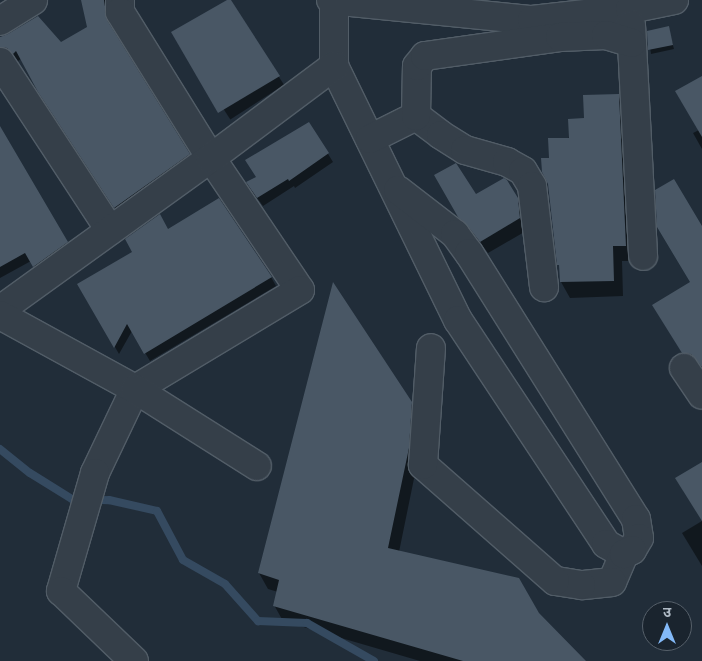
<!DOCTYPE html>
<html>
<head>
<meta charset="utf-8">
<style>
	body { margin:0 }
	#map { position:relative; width:702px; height:661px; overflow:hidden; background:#212d39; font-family:Ubuntu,"Noto Sans Devanagari",sans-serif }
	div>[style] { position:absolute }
	.shadow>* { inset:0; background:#0007; transform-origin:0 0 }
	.stream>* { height:8px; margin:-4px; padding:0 4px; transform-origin:4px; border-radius:4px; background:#354a60 }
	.building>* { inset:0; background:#495765 }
	.roads { filter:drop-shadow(1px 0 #525d67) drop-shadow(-1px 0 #525d67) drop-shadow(0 1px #525d67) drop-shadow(0 -1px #525d67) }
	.street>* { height:28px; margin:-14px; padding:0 14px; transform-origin:14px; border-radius:14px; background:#353f49 }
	span { translate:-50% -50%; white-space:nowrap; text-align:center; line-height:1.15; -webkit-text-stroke:5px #1a242e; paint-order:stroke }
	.north { position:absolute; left:642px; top:601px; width:50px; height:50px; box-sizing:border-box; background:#1a242e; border:1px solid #56606a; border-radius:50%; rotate:0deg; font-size:14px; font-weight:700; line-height:20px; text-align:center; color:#afbac5 }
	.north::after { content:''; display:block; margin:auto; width:18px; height:22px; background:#83b9f7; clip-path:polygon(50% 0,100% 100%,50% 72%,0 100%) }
</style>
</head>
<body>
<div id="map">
	<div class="shadow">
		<div style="clip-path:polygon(82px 0,111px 0,109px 9px,111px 29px,194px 163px,120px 216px,44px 100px,21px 59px,18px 61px,12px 56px,0 52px,0 37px,9px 35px,61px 44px,89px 28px)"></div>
		<div style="left:229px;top:0;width:101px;height:64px;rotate:57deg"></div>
		<div style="clip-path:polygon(668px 28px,674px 49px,651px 54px,648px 32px)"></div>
		<div style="clip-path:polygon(702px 77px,702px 149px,693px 133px,699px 130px)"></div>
		<div style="clip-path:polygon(618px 96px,627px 111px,634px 261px,622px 261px,623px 296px,570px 298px,561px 282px,550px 159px,585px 119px)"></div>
		<div style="clip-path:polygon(309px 123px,333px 162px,295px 188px,294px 186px,263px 206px,252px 191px,257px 177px)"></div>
		<div style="clip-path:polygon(0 129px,72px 251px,39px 274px,31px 261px,0 278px)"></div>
		<div style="clip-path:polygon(436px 176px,476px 196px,506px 181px,524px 212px,526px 231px,488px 253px,476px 237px,467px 229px)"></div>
		<div style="clip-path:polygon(702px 226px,702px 367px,696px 362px,688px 361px,658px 313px,691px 283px)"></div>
		<div style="clip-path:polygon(168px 231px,271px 277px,276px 286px,150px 361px,132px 331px,119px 354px,79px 285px)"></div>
		<div style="clip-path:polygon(411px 403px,420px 419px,417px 464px,399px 552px,538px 614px,583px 661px,420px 661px,283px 621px,274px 605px,278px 592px,268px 589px,259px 573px)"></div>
		<div style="clip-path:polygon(702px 521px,702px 566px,682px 533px)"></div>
	</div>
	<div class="stream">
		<div style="left:0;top:449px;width:38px;rotate:39deg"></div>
		<div style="left:30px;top:473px;width:49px;rotate:31.8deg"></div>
		<div style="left:72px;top:499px;width:37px;rotate:2deg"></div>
		<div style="left:109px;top:500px;width:49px;rotate:12.9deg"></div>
		<div style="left:157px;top:511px;width:55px;rotate:62deg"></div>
		<div style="left:183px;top:560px;width:48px;rotate:29.7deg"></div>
		<div style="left:225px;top:584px;width:50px;rotate:48.3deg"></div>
		<div style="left:258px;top:621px;width:49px;rotate:2.3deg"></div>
		<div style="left:307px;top:623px;width:77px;rotate:29.6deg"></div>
	</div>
	<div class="building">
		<div style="clip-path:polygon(81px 0,104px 0,107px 20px,190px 154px,114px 208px,38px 92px,16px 51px,13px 54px,7px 48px,0 47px,0 37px,8px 34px,38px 16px,61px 42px,87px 27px)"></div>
		<div style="clip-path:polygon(227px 0,231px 0,280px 76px,218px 113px,171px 32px)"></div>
		<div style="clip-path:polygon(669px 26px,673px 45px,648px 50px,647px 31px)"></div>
		<div style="clip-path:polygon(702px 76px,702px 137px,675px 91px)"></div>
		<div style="clip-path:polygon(619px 94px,626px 246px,613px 246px,614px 281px,560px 282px,559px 265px,557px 265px,548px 184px,542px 172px,541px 158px,549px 158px,548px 138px,569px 138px,568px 119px,584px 118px,583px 95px)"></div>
		<div style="clip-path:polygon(309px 122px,329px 153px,289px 181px,288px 179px,257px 198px,246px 182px,256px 177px,245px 160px)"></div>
		<div style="clip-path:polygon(0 126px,68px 242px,33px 267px,25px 253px,0 267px)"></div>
		<div style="clip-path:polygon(456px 163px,476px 194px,504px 178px,507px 180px,518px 198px,520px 218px,480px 242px,467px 225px,458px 217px,434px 175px)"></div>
		<div style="clip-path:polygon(674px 179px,702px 226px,702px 367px,691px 354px,682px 353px,652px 305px,690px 282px,657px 227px,655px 190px)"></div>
		<div style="clip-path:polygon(219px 198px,272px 277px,144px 354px,127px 324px,114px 348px,77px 284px,132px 252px,125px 239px,160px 214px,168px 229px)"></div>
		<div style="clip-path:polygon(333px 282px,412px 402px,409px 448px,388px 548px,519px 578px,539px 613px,586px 661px,463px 661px,273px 606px,279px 580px,258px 573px)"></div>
		<div style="clip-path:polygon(702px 462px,702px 521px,675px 478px)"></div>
	</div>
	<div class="roads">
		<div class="street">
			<div style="left:120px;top:0;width:12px;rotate:90deg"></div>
			<div style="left:120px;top:12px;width:172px;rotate:58.1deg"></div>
			<div style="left:211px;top:158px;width:159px;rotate:56deg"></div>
			<div style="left:300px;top:290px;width:192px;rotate:149deg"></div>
			<div style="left:135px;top:389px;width:93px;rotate:115.5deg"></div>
			<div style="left:95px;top:473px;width:123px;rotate:106.1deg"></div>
			<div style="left:61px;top:591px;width:101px;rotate:43.8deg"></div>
			<div style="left:331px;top:0;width:202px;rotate:5.7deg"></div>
			<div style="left:532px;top:20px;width:99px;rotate:-6.4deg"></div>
			<div style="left:630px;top:9px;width:45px;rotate:-11.6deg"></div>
			<div style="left:334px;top:0;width:66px;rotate:90deg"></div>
			<div style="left:334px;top:66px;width:283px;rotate:64deg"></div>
			<div style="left:458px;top:320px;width:268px;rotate:56.5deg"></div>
			<div style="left:606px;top:544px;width:21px;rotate:29deg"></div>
			<div style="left:624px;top:554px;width:30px;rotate:113deg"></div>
			<div style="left:612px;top:582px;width:31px;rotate:174deg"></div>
			<div style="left:581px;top:585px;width:26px;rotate:-171deg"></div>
			<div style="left:555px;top:581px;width:176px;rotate:-138.7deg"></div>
			<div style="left:423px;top:465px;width:117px;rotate:-86.1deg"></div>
			<div style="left:0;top:21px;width:39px;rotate:-32deg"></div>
			<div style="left:631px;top:25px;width:231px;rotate:87deg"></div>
			<div style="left:0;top:62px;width:201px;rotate:56.8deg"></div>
			<div style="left:416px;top:116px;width:31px;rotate:37deg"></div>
			<div style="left:441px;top:135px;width:28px;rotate:32deg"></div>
			<div style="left:465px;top:150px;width:44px;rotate:15.9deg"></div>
			<div style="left:507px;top:162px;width:18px;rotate:29deg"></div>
			<div style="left:523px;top:171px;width:17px;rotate:59deg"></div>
			<div style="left:532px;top:186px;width:102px;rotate:83.2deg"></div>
			<div style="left:370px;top:139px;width:51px;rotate:-26.6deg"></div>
			<div style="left:416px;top:116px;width:50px;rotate:-88.9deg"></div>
			<div style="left:417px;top:66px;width:13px;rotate:-51deg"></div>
			<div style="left:425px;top:56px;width:136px;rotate:-8deg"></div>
			<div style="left:560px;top:37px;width:46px;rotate:-2.5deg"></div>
			<div style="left:606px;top:35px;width:27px;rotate:17deg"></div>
			<div style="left:398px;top:190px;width:72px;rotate:37.7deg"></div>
			<div style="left:455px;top:234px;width:24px;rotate:54deg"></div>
			<div style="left:469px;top:253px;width:314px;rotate:57.9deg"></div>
			<div style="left:636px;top:519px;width:19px;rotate:81deg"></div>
			<div style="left:639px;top:538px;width:14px;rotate:120deg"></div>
			<div style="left:632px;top:550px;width:9px;rotate:153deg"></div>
			<div style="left:0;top:310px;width:260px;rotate:-35.8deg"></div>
			<div style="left:211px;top:158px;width:154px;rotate:-36.8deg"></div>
			<div style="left:0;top:315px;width:154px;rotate:28.7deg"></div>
			<div style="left:135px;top:389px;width:144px;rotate:32.3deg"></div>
			<div style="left:684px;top:368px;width:32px;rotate:56deg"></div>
		</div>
	</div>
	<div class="north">उ</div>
</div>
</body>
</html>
